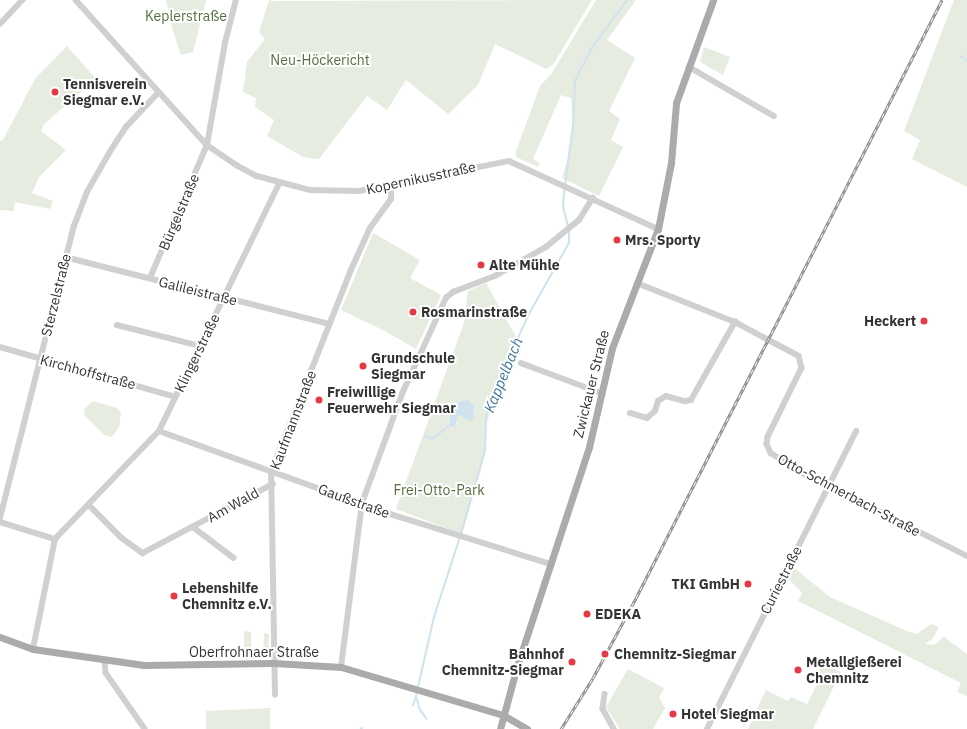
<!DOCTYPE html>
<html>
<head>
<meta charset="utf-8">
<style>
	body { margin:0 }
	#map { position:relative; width:967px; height:729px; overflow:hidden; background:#fff; font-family:"IBM Plex Sans",sans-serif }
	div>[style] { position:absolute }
	.green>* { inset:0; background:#e6ecdf }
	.water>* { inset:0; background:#cfe2ee }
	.stream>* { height:1.5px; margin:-0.75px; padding:0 0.75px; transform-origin:0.75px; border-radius:0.75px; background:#cfe2ee }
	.minor>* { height:5.5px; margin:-2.75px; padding:0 2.75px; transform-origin:2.75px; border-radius:2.75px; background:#d0d0d0 }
	.major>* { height:7px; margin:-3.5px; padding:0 3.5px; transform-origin:3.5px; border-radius:3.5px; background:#ababab }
	.rail>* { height:3px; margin-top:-1.5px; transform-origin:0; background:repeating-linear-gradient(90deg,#fff 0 4.5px,#888 0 9px); box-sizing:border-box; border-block:1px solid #888 }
	.dots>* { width:11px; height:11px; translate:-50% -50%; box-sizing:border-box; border:2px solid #fff; border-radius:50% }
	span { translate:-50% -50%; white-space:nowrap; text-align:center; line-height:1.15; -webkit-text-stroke:4px #fff; paint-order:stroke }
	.park-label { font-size:14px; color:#56703f }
	.poi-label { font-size:14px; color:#333; font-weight:700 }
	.left { translate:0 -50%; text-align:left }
	.right { translate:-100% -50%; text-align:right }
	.street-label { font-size:14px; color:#333 }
	.water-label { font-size:15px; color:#3f7597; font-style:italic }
</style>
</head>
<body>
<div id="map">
	<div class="green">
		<div style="clip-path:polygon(166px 0,206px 0,193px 52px,181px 55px,173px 31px)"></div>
		<div style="clip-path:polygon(269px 0,272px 1px,592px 0,553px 65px,546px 69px,495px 44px,478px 85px,448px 114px,406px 80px,387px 110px,367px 96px,319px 159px,303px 157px,267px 136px,274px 120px,255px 107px,256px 98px,243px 92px,247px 62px,265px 39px,259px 32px)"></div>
		<div style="clip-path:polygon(596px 0,636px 0,607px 40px,635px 58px,609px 111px,620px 119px,611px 140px,623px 147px,599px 196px,562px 178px,568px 158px,573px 125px,571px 98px,561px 95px,533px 159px,540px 163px,538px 167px,516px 157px,516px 151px,540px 86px,552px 73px)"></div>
		<div style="clip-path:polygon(954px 0,967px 0,967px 187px,912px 159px,920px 140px,904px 131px)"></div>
		<div style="clip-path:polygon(67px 46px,96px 79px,44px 124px,41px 131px,66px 150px,39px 177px,32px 193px,53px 201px,50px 209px,15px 202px,14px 211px,0 210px,0 141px,3px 140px,35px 79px)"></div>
		<div style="clip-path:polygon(704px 47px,730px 57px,723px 75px,700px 62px)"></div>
		<div style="clip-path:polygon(373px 233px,420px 260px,410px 278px,441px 295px,416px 349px,383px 330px,341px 310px)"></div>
		<div style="clip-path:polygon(evenodd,486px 283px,519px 342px,503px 378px,486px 424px,486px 451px,462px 534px,396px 509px,464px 323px,468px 291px,486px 283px,467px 400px,475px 406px,474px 415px,470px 421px,458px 415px,455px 418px,457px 425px,449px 426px,450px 408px,467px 400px)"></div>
		<div style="clip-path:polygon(93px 401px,117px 408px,121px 413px,119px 427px,112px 437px,104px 435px,85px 416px,84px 409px)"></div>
		<div style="clip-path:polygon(793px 567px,830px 597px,909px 632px,917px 634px,931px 624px,939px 627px,933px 638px,925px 644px,934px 645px,944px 637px,967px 654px,967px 696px,957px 692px,961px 683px,798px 601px,802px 593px,788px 578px)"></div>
		<div style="clip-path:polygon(244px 631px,251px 632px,251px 650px,263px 651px,264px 633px,269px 634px,268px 656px,225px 657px,225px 651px,244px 653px)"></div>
		<div style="clip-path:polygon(823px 663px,841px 672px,813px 729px,748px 729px,766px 690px,788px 701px,791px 697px,807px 704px,819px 680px,815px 678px)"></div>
		<div style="clip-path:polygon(628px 669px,664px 688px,659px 698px,665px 708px,653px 729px,620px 729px,606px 707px)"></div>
		<div style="clip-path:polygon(270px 708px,270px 729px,206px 729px,206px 711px)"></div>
	</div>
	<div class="water">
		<div style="clip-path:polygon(468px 400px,475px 406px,473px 419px,470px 421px,458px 415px,455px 427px,449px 426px,451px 404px)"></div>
	</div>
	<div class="stream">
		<div style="left:961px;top:56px;width:7px;rotate:34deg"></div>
		<div style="left:568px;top:227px;width:21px;rotate:-104deg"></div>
		<div style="left:563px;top:207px;width:13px;rotate:-86deg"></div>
		<div style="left:564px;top:194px;width:70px;rotate:-82.6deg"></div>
		<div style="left:573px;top:125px;width:44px;rotate:-87.4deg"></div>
		<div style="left:575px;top:81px;width:36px;rotate:-63deg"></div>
		<div style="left:591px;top:49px;width:61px;rotate:-53.7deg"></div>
		<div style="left:425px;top:436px;width:8px;rotate:23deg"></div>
		<div style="left:432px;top:439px;width:21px;rotate:-37deg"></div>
		<div style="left:461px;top:534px;width:86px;rotate:-73.9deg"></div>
		<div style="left:485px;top:451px;width:33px;rotate:-88deg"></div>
		<div style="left:486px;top:418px;width:22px;rotate:-77deg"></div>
		<div style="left:491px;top:397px;width:91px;rotate:-65.4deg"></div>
		<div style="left:529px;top:314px;width:81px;rotate:-60.6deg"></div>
		<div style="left:569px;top:243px;width:13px;rotate:-90deg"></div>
		<div style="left:418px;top:687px;width:72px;rotate:-77.1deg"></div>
		<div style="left:434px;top:617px;width:84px;rotate:-72deg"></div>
		<div style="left:417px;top:698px;width:11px;rotate:75deg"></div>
		<div style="left:420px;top:709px;width:12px;rotate:55deg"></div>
		<div style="left:413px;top:706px;width:14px;rotate:-73deg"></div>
		<div style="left:361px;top:729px;width:1px;rotate:-45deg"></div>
	</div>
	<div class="minor">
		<div style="left:76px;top:0;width:195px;rotate:47.9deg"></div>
		<div style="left:207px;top:145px;width:37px;rotate:34deg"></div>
		<div style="left:238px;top:166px;width:21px;rotate:28deg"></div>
		<div style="left:257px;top:176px;width:55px;rotate:14.8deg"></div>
		<div style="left:310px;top:190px;width:49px;rotate:1.2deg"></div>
		<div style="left:359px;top:191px;width:153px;rotate:-11.3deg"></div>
		<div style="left:509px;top:161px;width:164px;rotate:24.5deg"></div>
		<div style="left:0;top:24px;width:33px;rotate:-47deg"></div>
		<div style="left:689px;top:67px;width:98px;rotate:30deg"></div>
		<div style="left:65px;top:257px;width:273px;rotate:14.2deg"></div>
		<div style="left:150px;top:278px;width:145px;rotate:-66.8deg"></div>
		<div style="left:207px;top:145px;width:104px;rotate:-80deg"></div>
		<div style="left:225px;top:43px;width:44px;rotate:-75.7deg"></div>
		<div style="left:637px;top:283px;width:105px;rotate:21.7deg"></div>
		<div style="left:735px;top:322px;width:72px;rotate:28deg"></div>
		<div style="left:799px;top:356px;width:12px;rotate:76deg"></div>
		<div style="left:802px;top:368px;width:77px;rotate:116.2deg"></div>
		<div style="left:768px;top:437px;width:7px;rotate:98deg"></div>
		<div style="left:767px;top:444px;width:10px;rotate:66deg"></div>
		<div style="left:771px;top:453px;width:38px;rotate:32deg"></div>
		<div style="left:803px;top:473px;width:184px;rotate:26.8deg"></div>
		<div style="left:117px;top:325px;width:86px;rotate:14.2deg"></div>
		<div style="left:0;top:347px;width:182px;rotate:15.9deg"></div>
		<div style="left:521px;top:363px;width:85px;rotate:20.6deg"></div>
		<div style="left:630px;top:413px;width:18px;rotate:16deg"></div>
		<div style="left:647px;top:418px;width:11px;rotate:-41deg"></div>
		<div style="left:655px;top:411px;width:10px;rotate:-73deg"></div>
		<div style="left:658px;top:401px;width:9px;rotate:-32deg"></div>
		<div style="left:666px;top:396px;width:20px;rotate:15deg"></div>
		<div style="left:685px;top:401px;width:6px;rotate:-9deg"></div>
		<div style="left:691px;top:400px;width:90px;rotate:-60.6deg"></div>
		<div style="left:159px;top:431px;width:245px;rotate:19.8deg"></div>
		<div style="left:390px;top:514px;width:169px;rotate:17.3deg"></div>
		<div style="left:89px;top:505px;width:47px;rotate:45deg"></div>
		<div style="left:122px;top:538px;width:26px;rotate:36deg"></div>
		<div style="left:143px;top:553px;width:147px;rotate:-28deg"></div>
		<div style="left:0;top:518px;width:301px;rotate:-75.8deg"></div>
		<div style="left:74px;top:226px;width:36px;rotate:-69deg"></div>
		<div style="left:87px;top:192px;width:48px;rotate:-60.3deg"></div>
		<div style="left:111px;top:150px;width:27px;rotate:-57deg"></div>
		<div style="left:126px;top:127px;width:47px;rotate:-46.7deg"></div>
		<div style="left:0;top:522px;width:58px;rotate:17.2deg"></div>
		<div style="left:193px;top:527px;width:51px;rotate:37.1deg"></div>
		<div style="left:33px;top:649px;width:112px;rotate:-78.7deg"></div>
		<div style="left:55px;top:539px;width:150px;rotate:-46.1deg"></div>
		<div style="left:159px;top:431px;width:275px;rotate:-64.1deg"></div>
		<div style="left:105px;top:661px;width:12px;rotate:85deg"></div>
		<div style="left:106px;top:673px;width:68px;rotate:55.1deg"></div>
		<div style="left:341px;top:667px;width:165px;rotate:-82.7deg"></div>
		<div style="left:362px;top:503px;width:116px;rotate:-69.8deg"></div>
		<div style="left:402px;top:394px;width:106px;rotate:-65.4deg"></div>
		<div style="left:446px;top:298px;width:9px;rotate:-41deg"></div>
		<div style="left:453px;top:292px;width:45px;rotate:-20.9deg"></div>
		<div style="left:495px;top:276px;width:59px;rotate:-29.6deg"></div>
		<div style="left:546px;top:247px;width:43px;rotate:-39.3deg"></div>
		<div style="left:579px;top:220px;width:26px;rotate:-58deg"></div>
		<div style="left:605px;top:694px;width:15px;rotate:98deg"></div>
		<div style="left:603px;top:709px;width:23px;rotate:61deg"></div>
		<div style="left:275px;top:695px;width:223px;rotate:-91deg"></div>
		<div style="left:271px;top:472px;width:217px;rotate:-68.4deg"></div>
		<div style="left:351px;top:270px;width:46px;rotate:-65.7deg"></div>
		<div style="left:370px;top:228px;width:36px;rotate:-54deg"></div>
		<div style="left:391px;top:199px;width:13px;rotate:-90deg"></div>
		<div style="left:707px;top:729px;width:333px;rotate:-63.4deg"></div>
	</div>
	<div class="major">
		<div style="left:0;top:637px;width:35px;rotate:20deg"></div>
		<div style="left:33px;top:649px;width:112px;rotate:8.2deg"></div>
		<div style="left:144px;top:665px;width:130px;rotate:-0.9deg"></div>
		<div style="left:274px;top:663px;width:67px;rotate:3.4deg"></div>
		<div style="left:341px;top:667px;width:169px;rotate:16.5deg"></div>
		<div style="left:503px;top:715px;width:28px;rotate:30deg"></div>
		<div style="left:500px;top:729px;width:65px;rotate:-74.9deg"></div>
		<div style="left:517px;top:666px;width:231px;rotate:-71.8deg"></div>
		<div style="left:589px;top:447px;width:102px;rotate:-76.9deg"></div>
		<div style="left:612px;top:348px;width:128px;rotate:-68.9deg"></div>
		<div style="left:658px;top:229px;width:67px;rotate:-78.9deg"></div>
		<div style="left:671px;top:163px;width:60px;rotate:-85.2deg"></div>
		<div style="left:676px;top:103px;width:109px;rotate:-70.2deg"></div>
	</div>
	<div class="rail">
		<div style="left:561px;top:729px;width:60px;rotate:-57.9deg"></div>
		<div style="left:593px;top:678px;width:91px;rotate:-61.7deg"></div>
		<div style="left:636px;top:598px;width:672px;rotate:-62.9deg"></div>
	</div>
	<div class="dots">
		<div style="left:55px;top:92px;background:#e63946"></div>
		<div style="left:617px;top:240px;background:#e63946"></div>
		<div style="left:481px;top:265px;background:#e63946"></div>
		<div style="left:413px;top:312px;background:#e63946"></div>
		<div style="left:924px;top:321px;background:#e63946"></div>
		<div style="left:363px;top:366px;background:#e63946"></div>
		<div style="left:319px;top:400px;background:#e63946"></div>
		<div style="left:748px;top:584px;background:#e63946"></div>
		<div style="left:174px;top:596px;background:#e63946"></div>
		<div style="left:587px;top:614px;background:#e63946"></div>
		<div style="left:605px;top:654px;background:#e63946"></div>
		<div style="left:572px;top:662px;background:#e63946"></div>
		<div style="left:798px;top:670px;background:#e63946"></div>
		<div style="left:673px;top:714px;background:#e63946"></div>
	</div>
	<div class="park-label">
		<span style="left:186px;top:16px">Keplerstraße</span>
		<span style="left:320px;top:60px">Neu-Höckericht</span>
		<span style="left:439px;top:490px">Frei-Otto-Park</span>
	</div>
	<div class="poi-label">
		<span class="left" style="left:63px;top:92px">Tennisverein<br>Siegmar e.V.</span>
		<span class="left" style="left:625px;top:240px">Mrs. Sporty</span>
		<span class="left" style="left:489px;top:265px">Alte Mühle</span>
		<span class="left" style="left:421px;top:312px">Rosmarinstraße</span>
		<span class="right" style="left:916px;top:321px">Heckert</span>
		<span class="left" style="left:371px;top:366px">Grundschule<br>Siegmar</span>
		<span class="left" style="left:327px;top:400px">Freiwillige<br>Feuerwehr Siegmar</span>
		<span class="right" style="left:740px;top:584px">TKI GmbH</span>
		<span class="left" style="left:182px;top:596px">Lebenshilfe<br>Chemnitz e.V.</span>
		<span class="left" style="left:595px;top:614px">EDEKA</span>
		<span class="right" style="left:564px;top:662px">Bahnhof<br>Chemnitz-Siegmar</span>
		<span class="left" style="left:614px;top:654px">Chemnitz-Siegmar</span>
		<span class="left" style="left:806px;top:670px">Metallgießerei<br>Chemnitz</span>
		<span class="left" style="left:681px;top:714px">Hotel Siegmar</span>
	</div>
	<div class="street-label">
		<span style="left:421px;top:178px;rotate:-12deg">Kopernikusstraße</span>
		<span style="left:179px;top:212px;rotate:-67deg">Bürgelstraße</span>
		<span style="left:198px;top:291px;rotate:14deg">Galileistraße</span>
		<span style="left:56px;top:295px;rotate:-76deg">Sterzelstraße</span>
		<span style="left:197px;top:353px;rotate:-64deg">Klingerstraße</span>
		<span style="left:88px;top:372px;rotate:15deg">Kirchhoffstraße</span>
		<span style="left:591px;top:384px;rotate:-76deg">Zwickauer Straße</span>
		<span style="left:293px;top:420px;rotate:-69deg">Kaufmannstraße</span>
		<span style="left:849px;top:495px;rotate:28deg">Otto-Schmerbach-Straße</span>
		<span style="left:354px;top:501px;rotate:20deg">Gaußstraße</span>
		<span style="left:233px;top:505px;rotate:-29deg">Am Wald</span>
		<span style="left:781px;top:580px;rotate:-63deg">Curiestraße</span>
		<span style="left:254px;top:652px">Oberfrohnaer Straße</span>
	</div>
	<div class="water-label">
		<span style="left:503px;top:375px;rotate:-68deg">Kappelbach</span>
	</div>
</div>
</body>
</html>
